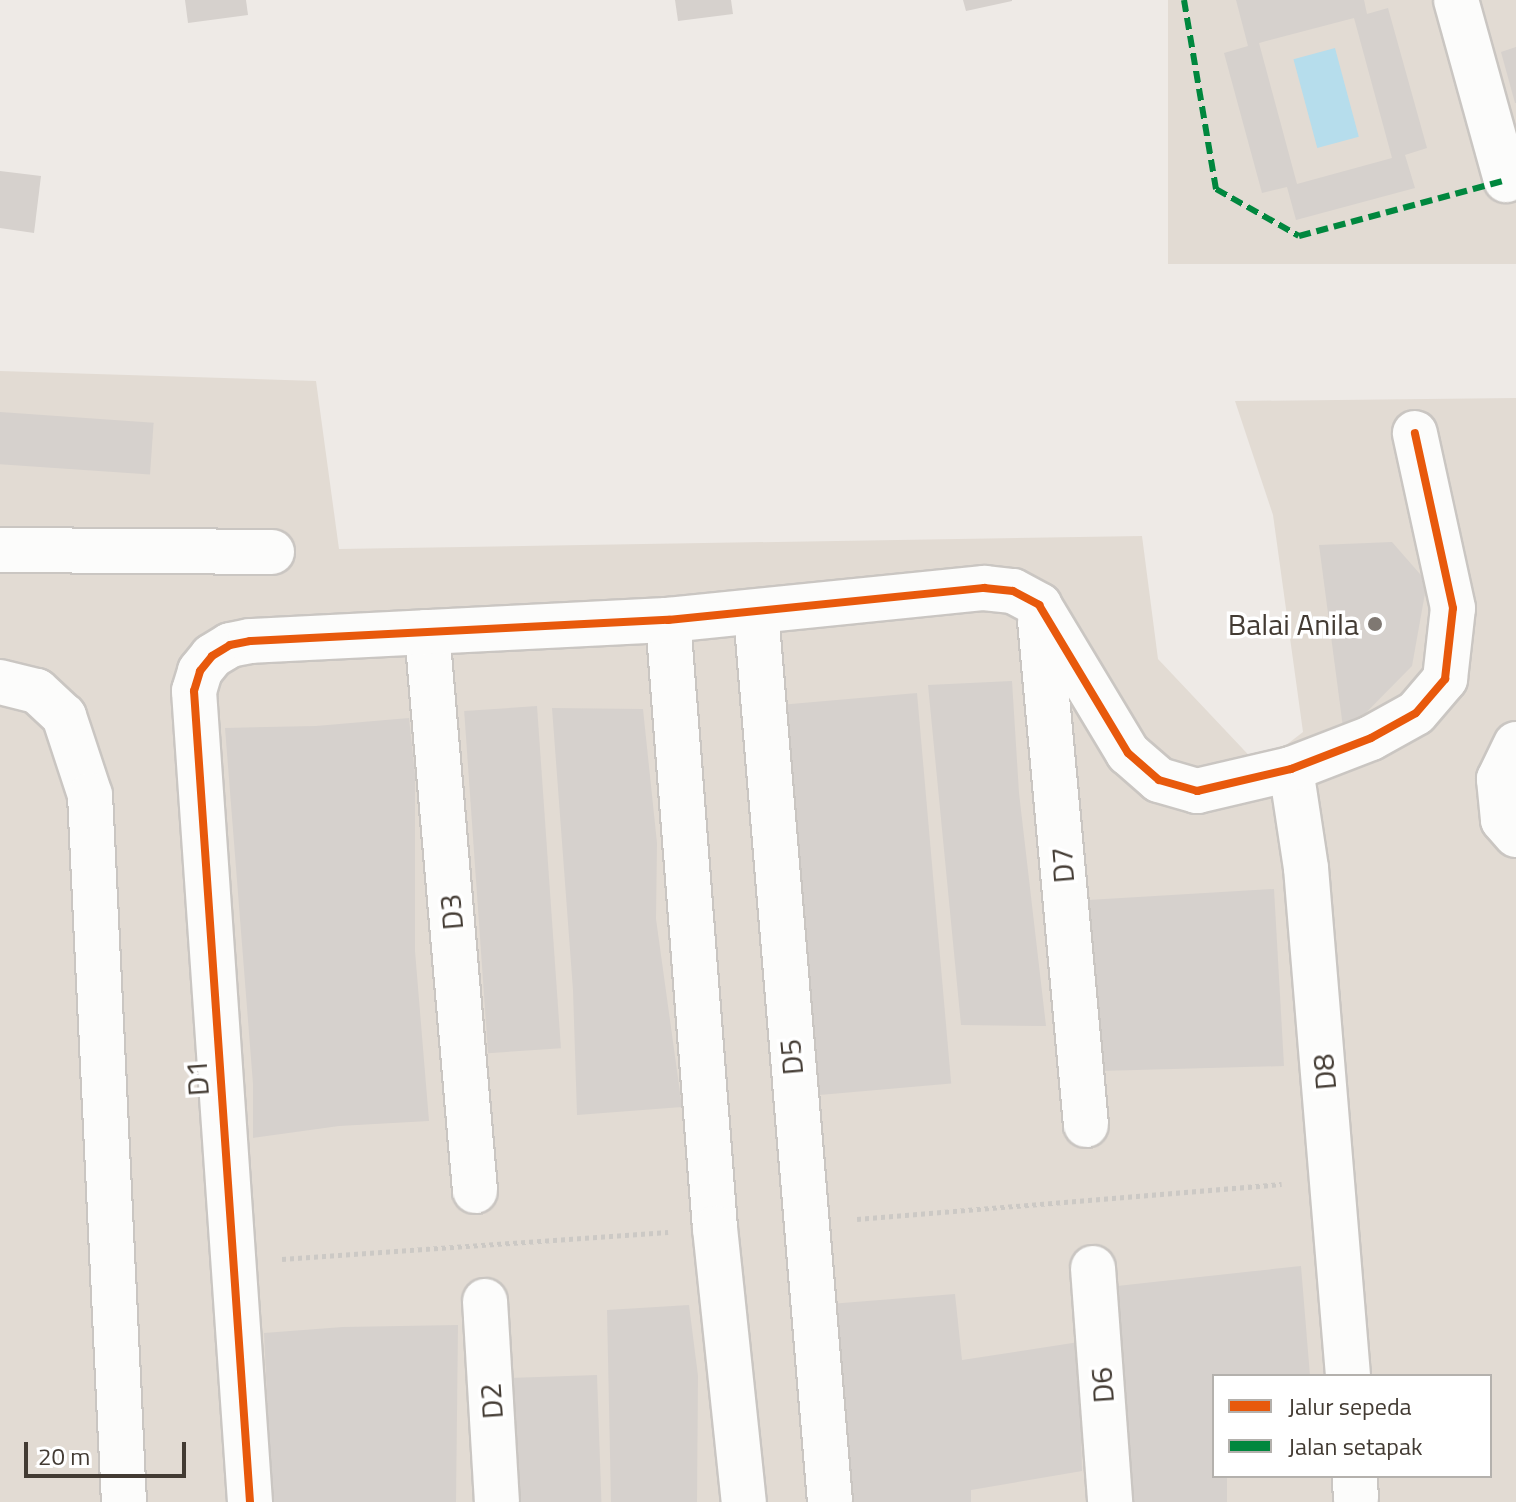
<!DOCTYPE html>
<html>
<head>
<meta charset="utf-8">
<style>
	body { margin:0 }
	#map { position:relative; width:1516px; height:1502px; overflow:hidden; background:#eeeae6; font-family:"Titillium Web",sans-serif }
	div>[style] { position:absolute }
	.residential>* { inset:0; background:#e2dbd3; transform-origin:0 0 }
	.water>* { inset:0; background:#b6ddec; transform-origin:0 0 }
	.building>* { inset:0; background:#d6d1cd; transform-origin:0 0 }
	.path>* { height:5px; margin-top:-2.5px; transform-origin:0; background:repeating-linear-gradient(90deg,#ccc9c5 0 4px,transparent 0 8px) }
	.roads { filter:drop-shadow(2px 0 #cac6c2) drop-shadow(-2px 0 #cac6c2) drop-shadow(0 2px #cac6c2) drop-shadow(0 -2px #cac6c2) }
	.street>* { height:44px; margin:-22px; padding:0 22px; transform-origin:22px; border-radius:22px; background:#fcfcfb }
	.quiet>* { height:6px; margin-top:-3px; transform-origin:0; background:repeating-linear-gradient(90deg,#00873e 0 12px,transparent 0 18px) }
	.cycleway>* { height:8px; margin:-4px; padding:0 4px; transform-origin:4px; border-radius:4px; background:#e8590c }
	.dots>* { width:22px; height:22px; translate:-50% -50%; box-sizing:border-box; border:4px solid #fff; border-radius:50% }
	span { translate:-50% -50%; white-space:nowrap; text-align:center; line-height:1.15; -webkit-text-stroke:7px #fff; paint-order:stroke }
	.poi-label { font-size:30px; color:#433b33 }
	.right { translate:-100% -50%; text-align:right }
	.street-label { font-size:30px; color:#433b33 }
	.legend { position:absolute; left:1212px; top:1374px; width:280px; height:104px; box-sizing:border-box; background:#fff; border:2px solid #b4b1ad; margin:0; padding:10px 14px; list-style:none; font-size:24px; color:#433b33 }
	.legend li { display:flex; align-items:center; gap:16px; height:40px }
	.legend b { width:40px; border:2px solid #b4b1ad }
	.scale { position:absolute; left:24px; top:1442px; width:162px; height:36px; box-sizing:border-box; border:4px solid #433b33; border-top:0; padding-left:10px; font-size:24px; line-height:28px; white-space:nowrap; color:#433b33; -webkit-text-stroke:6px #fff; paint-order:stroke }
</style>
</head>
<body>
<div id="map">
	<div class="residential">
		<div style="left:1168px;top:0;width:348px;height:264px"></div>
		<div style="clip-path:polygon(evenodd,0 371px,316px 381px,339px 549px,1142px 536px,1158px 659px,1259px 766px,1303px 732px,1273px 515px,1235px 401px,1516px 398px,1516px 1502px,0 1502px,0 371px,1214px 1376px,1490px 1376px,1490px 1476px,1214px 1476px,1214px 1376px)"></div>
	</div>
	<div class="water">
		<div style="left:1335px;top:48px;width:92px;height:43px;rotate:75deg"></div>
	</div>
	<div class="building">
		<div style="clip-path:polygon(185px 0,246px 0,248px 15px,188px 23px)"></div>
		<div style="clip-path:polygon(675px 0,731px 0,733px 14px,678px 21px)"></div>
		<div style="clip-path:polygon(963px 0,1012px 0,1012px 1px,966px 11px)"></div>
		<div style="clip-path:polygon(evenodd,1236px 0,1364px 0,1367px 14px,1388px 8px,1427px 148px,1405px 155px,1415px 188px,1296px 220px,1287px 187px,1262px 193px,1224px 53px,1248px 46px,1236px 0,1354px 18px,1392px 158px,1297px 184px,1259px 43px,1354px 18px)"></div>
		<div style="clip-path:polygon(1516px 47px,1516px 103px,1515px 103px,1501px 52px)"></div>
		<div style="clip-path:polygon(0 171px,41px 176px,34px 233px,0 228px)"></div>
		<div style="left:0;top:412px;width:154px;height:52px;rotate:4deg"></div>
		<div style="clip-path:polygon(1392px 542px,1427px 582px,1412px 666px,1344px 735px,1319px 545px)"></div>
		<div style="clip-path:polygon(1012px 681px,1019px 793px,1046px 1026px,961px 1025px,928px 685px)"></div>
		<div style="left:917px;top:693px;width:392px;height:138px;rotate:85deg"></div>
		<div style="left:537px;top:706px;width:343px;height:73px;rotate:86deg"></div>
		<div style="clip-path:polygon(552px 708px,643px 709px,657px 843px,656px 919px,682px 1107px,577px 1115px,573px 990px)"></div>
		<div style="clip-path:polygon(409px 718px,415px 774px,415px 951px,429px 1121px,339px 1126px,253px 1138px,253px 1084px,225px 728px,316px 726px)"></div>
		<div style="clip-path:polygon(1274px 889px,1284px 1066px,1100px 1071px,1087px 966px,1088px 900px)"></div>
		<div style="clip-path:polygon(1301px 1266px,1310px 1376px,1214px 1376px,1214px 1476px,1227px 1476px,1227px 1502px,1124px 1502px,1117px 1286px)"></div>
		<div style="clip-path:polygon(955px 1294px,962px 1360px,1079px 1342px,1082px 1471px,971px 1490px,971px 1502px,844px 1502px,830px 1304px)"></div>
		<div style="clip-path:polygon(689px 1305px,698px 1376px,697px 1502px,611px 1502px,607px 1310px)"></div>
		<div style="clip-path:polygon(458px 1325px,456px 1502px,272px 1502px,264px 1333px,343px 1327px)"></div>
		<div style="left:597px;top:1375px;width:127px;height:88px;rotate:88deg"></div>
	</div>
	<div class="path">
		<div style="left:857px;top:1219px;width:426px;rotate:-4.7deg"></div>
		<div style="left:282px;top:1259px;width:387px;rotate:-4deg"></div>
	</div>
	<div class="roads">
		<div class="street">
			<div style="left:1456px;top:0;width:187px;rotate:74.5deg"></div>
			<div style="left:0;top:550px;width:272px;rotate:0.4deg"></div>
			<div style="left:756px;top:613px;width:892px;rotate:85.24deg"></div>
			<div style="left:668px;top:620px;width:610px;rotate:85.58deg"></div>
			<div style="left:715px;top:1228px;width:276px;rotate:84deg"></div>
			<div style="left:1040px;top:620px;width:507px;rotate:84.8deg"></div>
			<div style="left:427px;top:632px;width:561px;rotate:85.09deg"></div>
			<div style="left:0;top:682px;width:38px;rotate:14deg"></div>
			<div style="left:37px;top:691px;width:37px;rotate:43deg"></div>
			<div style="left:64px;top:716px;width:83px;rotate:71.8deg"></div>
			<div style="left:90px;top:795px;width:708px;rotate:87.25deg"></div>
			<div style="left:1516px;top:744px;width:39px;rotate:116deg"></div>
			<div style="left:1499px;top:779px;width:41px;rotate:84.4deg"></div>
			<div style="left:1503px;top:820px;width:20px;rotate:49deg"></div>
			<div style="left:1291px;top:769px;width:100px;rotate:81.4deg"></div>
			<div style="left:1306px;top:868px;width:510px;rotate:85.27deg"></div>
			<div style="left:1093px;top:1268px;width:235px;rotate:85.8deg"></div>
			<div style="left:485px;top:1301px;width:201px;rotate:86.6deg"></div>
			<div style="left:1355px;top:1476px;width:23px;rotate:88deg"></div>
			<div style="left:250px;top:1502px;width:813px;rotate:-93.95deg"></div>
			<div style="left:194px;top:691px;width:21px;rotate:-73deg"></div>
			<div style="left:200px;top:671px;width:19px;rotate:-51deg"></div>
			<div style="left:212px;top:656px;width:21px;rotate:-31deg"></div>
			<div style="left:230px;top:645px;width:20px;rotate:-11deg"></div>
			<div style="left:250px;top:641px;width:419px;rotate:-2.9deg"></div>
			<div style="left:668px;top:620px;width:318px;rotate:-5.8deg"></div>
			<div style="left:984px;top:588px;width:29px;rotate:6deg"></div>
			<div style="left:1013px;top:591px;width:30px;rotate:28deg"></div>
			<div style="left:1039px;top:605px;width:173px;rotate:59deg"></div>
			<div style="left:1128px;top:753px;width:41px;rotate:41.1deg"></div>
			<div style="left:1159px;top:780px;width:40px;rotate:16deg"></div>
			<div style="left:1197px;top:791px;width:97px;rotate:-13.2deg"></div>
			<div style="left:1291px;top:769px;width:86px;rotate:-21.2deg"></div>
			<div style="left:1371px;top:738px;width:51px;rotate:-29.1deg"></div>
			<div style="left:1416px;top:713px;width:45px;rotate:-49.5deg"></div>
			<div style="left:1445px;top:679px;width:71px;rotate:-83.6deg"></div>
			<div style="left:1453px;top:608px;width:179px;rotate:-102.3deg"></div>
		</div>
	</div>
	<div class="quiet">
		<div style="left:1184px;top:0;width:192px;rotate:80.4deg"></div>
		<div style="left:1216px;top:189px;width:95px;rotate:29.5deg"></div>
		<div style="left:1299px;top:236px;width:214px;rotate:-15.1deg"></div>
	</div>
	<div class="cycleway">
		<div style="left:250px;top:1502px;width:813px;rotate:-93.95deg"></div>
		<div style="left:194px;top:691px;width:21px;rotate:-73deg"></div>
		<div style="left:200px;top:671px;width:19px;rotate:-51deg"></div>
		<div style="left:212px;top:656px;width:21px;rotate:-31deg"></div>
		<div style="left:230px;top:645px;width:20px;rotate:-11deg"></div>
		<div style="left:250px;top:641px;width:419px;rotate:-2.9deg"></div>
		<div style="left:668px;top:620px;width:318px;rotate:-5.8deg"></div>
		<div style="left:984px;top:588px;width:29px;rotate:6deg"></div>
		<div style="left:1013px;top:591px;width:30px;rotate:28deg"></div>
		<div style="left:1039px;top:605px;width:173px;rotate:59deg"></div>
		<div style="left:1128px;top:753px;width:41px;rotate:41.1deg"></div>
		<div style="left:1159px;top:780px;width:40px;rotate:16deg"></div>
		<div style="left:1197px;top:791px;width:97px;rotate:-13.2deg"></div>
		<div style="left:1291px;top:769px;width:86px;rotate:-21.2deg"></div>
		<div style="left:1371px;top:738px;width:51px;rotate:-29.1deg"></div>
		<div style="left:1416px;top:713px;width:45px;rotate:-49.5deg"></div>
		<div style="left:1445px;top:679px;width:71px;rotate:-83.6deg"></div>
		<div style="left:1453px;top:608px;width:179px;rotate:-102.3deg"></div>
	</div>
	<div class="dots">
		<div style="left:1375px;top:624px;background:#7f7872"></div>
	</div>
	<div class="poi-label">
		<span class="right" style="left:1359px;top:624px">Balai Anila</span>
	</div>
	<div class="street-label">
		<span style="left:1062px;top:865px;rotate:-95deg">D7</span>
		<span style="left:451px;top:912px;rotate:-95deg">D3</span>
		<span style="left:791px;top:1057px;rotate:-95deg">D5</span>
		<span style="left:1324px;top:1072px;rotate:-95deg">D8</span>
		<span style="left:197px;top:1078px;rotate:-94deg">D1</span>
		<span style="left:1102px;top:1385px;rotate:-94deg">D6</span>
		<span style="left:491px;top:1401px;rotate:-94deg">D2</span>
	</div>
	<ul class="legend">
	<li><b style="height:10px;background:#e8590c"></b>Jalur sepeda</li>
	<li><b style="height:10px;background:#00873e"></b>Jalan setapak</li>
	</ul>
	<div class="scale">20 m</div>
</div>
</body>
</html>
